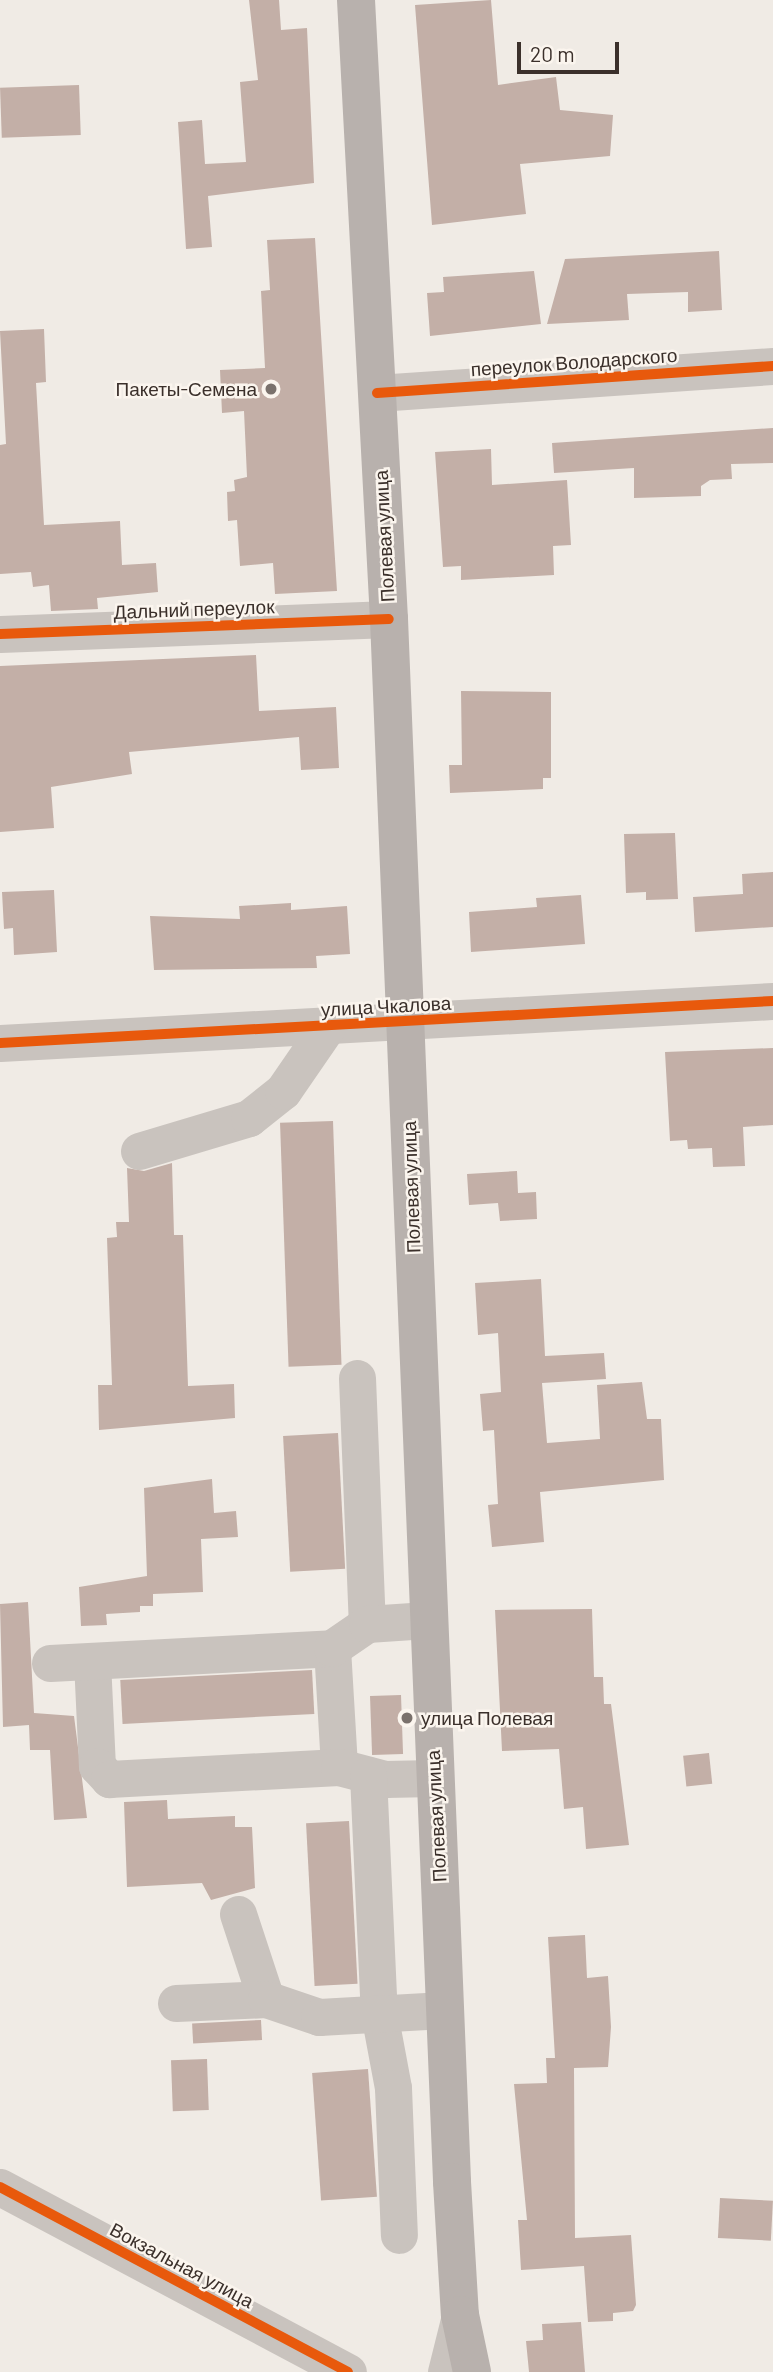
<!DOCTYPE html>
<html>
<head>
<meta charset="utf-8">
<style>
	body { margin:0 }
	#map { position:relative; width:773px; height:2372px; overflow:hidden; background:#f0ebe5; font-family:Barlow,sans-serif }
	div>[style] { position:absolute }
	.building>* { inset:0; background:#c3afa7; transform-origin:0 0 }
	.minor>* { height:37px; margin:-18.5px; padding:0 18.5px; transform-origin:18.5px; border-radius:18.5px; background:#c9c3be }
	.major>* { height:38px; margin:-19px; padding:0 19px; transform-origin:19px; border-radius:19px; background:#b8b1ad }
	.cycleway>* { height:10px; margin:-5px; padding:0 5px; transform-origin:5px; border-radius:5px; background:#e8590c }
	.dots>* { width:19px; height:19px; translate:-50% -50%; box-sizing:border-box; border:4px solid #fbf5ee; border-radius:50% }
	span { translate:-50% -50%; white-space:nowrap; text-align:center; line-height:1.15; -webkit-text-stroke:5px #fbf5ee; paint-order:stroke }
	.street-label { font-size:19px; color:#3b302b }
	.poi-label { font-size:19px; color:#3b302b }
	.right { translate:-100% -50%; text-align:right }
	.left { translate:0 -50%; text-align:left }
	.scale { position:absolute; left:517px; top:42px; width:102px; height:32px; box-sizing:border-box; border:4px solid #3b302b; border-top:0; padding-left:9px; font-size:21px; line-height:24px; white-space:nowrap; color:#3b302b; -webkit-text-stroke:5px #fbf5ee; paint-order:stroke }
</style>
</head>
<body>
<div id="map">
	<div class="building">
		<div style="clip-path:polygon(249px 0,279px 0,281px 30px,307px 28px,314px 183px,208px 196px,212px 247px,186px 249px,178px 122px,202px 120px,205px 164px,246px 162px,240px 82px,258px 80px)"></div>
		<div style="clip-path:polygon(491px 0,498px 85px,556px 77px,560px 110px,613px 115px,610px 156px,520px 164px,526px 214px,432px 225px,415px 5px)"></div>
		<div style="left:79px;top:85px;width:50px;height:79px;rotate:88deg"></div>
		<div style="clip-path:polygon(315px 238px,337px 591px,275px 594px,273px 563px,240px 566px,237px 520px,228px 521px,227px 492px,235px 491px,234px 480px,247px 477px,244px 411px,222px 413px,220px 370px,265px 368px,261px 291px,270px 290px,267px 240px)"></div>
		<div style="clip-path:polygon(719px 251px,722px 310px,688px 312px,688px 292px,627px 294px,629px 320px,547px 324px,565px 259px)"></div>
		<div style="clip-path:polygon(534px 271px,541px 324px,430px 336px,427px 293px,444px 292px,443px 277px)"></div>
		<div style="clip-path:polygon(44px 329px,46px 382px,36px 383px,44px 525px,120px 521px,122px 565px,156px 563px,158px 592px,97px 598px,98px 609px,51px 611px,49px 585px,33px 587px,31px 572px,0 574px,0 445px,6px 444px,0 331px)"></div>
		<div style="clip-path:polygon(773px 428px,773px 463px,731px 464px,732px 479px,710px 480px,701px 486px,701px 496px,634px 498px,634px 468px,554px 473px,552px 443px)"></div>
		<div style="clip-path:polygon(491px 449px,492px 485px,567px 480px,571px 545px,553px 546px,554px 575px,461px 580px,461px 566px,443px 567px,435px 452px)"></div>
		<div style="clip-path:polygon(256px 655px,259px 711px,336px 707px,339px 768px,301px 770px,299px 737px,129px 752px,132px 774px,51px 787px,54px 828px,0 832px,0 666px)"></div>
		<div style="clip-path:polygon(461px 691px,551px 692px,551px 778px,543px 778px,543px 789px,450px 793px,449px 765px,462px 765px)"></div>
		<div style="clip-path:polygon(675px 833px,678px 899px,646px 900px,646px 892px,626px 893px,624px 834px)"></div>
		<div style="clip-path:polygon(773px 872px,773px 927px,695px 932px,693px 897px,743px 894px,742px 874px)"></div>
		<div style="clip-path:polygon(54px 890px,57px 952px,14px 955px,13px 928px,4px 929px,2px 892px)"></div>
		<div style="clip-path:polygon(581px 895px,585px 944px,471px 952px,469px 912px,537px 907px,536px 898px)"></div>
		<div style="clip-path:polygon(291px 903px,291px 910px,347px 906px,350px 954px,316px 956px,317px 968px,154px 970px,150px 916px,240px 919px,239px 906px)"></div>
		<div style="clip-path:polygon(773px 1048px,773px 1125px,743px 1127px,745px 1166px,713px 1167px,712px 1148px,688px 1149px,687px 1140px,670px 1141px,665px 1052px)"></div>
		<div style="left:333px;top:1121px;width:244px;height:53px;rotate:88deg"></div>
		<div style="clip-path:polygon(172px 1163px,174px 1235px,183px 1235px,188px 1386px,234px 1384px,235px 1418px,99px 1430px,98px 1385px,112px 1385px,107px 1238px,117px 1237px,116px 1222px,129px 1222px,127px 1168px,144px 1171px)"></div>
		<div style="clip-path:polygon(517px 1171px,518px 1193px,536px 1192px,537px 1219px,500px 1221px,498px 1203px,469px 1205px,467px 1174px)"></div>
		<div style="clip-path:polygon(541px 1279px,545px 1356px,604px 1353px,606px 1379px,542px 1383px,547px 1443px,600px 1439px,597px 1385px,642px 1382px,647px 1419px,661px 1419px,664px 1480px,540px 1492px,544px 1542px,492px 1547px,488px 1505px,498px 1504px,494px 1430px,483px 1431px,480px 1394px,501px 1392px,498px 1333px,478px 1335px,475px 1283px)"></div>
		<div style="left:338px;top:1433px;width:136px;height:55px;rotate:87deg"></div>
		<div style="clip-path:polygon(212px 1479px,214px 1513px,236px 1511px,238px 1537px,201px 1539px,203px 1592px,153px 1594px,153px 1606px,140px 1606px,140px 1612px,106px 1614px,107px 1625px,81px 1626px,79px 1587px,147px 1576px,144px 1488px)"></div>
		<div style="clip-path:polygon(28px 1602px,34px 1713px,74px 1716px,87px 1818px,54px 1820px,50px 1750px,30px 1750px,29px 1725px,3px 1727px,0 1604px)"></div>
		<div style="clip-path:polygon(592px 1609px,594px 1677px,603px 1677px,604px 1704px,611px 1704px,629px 1845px,586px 1849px,583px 1807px,564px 1809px,559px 1749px,502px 1751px,495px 1610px)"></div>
		<div style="left:312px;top:1670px;width:44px;height:192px;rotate:87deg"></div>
		<div style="left:401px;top:1695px;width:59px;height:31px;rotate:88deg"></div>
		<div style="left:709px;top:1753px;width:31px;height:26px;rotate:84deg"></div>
		<div style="clip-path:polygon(167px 1800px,168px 1819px,235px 1816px,235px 1827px,252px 1827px,255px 1888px,211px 1900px,202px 1883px,127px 1887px,124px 1802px)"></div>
		<div style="left:349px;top:1821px;width:163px;height:43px;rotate:87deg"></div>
		<div style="clip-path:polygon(585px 1935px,587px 1978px,608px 1976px,611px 2027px,608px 2067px,574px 2068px,575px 2238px,631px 2235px,636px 2305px,633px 2311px,613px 2313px,613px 2321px,588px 2322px,584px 2266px,521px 2270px,518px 2220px,527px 2220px,514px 2084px,547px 2083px,546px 2058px,555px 2058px,548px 1937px)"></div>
		<div style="left:261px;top:2020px;width:20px;height:69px;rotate:87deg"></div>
		<div style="left:207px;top:2059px;width:51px;height:36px;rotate:88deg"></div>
		<div style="left:368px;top:2069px;width:128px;height:56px;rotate:86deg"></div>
		<div style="left:720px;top:2198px;width:53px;height:40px;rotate:3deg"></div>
		<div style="clip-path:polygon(581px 2322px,585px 2372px,529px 2372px,526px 2341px,543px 2340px,542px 2324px)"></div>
	</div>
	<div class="minor">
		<div style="left:377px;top:393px;width:397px;rotate:-3.9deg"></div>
		<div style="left:0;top:634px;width:389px;rotate:-2.2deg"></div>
		<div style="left:0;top:1043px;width:774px;rotate:-3.11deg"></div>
		<div style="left:139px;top:1151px;width:115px;rotate:-16.7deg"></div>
		<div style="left:249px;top:1118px;width:43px;rotate:-38.5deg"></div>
		<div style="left:283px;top:1091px;width:78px;rotate:-55.5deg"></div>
		<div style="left:357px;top:1378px;width:246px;rotate:87.7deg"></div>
		<div style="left:332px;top:1648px;width:119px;rotate:86.6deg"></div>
		<div style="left:92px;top:1661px;width:105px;rotate:87.3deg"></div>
		<div style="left:97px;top:1766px;width:18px;rotate:47deg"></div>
		<div style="left:109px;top:1779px;width:230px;rotate:-3deg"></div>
		<div style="left:339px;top:1767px;width:48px;rotate:14.6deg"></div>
		<div style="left:385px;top:1779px;width:49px;rotate:-1.2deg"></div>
		<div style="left:50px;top:1663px;width:282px;rotate:-3deg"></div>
		<div style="left:332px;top:1648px;width:42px;rotate:-34.4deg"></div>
		<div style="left:367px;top:1624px;width:60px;rotate:-3.8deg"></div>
		<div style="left:368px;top:1775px;width:238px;rotate:87.4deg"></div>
		<div style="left:379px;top:2013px;width:76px;rotate:79.4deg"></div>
		<div style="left:393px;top:2088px;width:147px;rotate:87.7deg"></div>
		<div style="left:238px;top:1914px;width:89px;rotate:71.8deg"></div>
		<div style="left:176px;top:2003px;width:90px;rotate:-2.5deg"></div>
		<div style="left:266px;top:1999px;width:56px;rotate:18.8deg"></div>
		<div style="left:319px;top:2017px;width:125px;rotate:-3.2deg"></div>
		<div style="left:0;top:2187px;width:394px;rotate:28deg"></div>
		<div style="left:446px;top:2372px;width:58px;rotate:-76deg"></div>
	</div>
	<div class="major">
		<div style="left:356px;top:0;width:620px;rotate:86.95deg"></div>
		<div style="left:389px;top:619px;width:1564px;rotate:87.69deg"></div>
		<div style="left:452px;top:2182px;width:133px;rotate:86.6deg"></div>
		<div style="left:460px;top:2315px;width:58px;rotate:78.1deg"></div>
	</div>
	<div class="cycleway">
		<div style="left:377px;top:393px;width:397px;rotate:-3.9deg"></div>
		<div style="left:0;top:634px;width:389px;rotate:-2.2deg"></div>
		<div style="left:0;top:1043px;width:774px;rotate:-3.11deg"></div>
		<div style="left:0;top:2187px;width:394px;rotate:28deg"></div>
	</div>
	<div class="dots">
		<div style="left:271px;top:389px;background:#7a716c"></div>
		<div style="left:407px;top:1718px;background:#7a716c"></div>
	</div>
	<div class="street-label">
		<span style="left:574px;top:362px;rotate:-4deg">переулок Володарского</span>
		<span style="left:384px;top:536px;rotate:-93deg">Полевая улица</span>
		<span style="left:194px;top:609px;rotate:-2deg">Дальний переулок</span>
		<span style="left:386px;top:1006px;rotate:-3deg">улица Чкалова</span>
		<span style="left:411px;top:1187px;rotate:-92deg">Полевая улица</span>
		<span style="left:436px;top:1816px;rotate:-93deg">Полевая улица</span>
		<span style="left:182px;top:2265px;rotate:28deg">Вокзальная улица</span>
	</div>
	<div class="poi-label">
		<span class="right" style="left:257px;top:389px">Пакеты-Семена</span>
		<span class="left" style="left:421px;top:1718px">улица Полевая</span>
	</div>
	<div class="scale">20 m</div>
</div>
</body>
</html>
